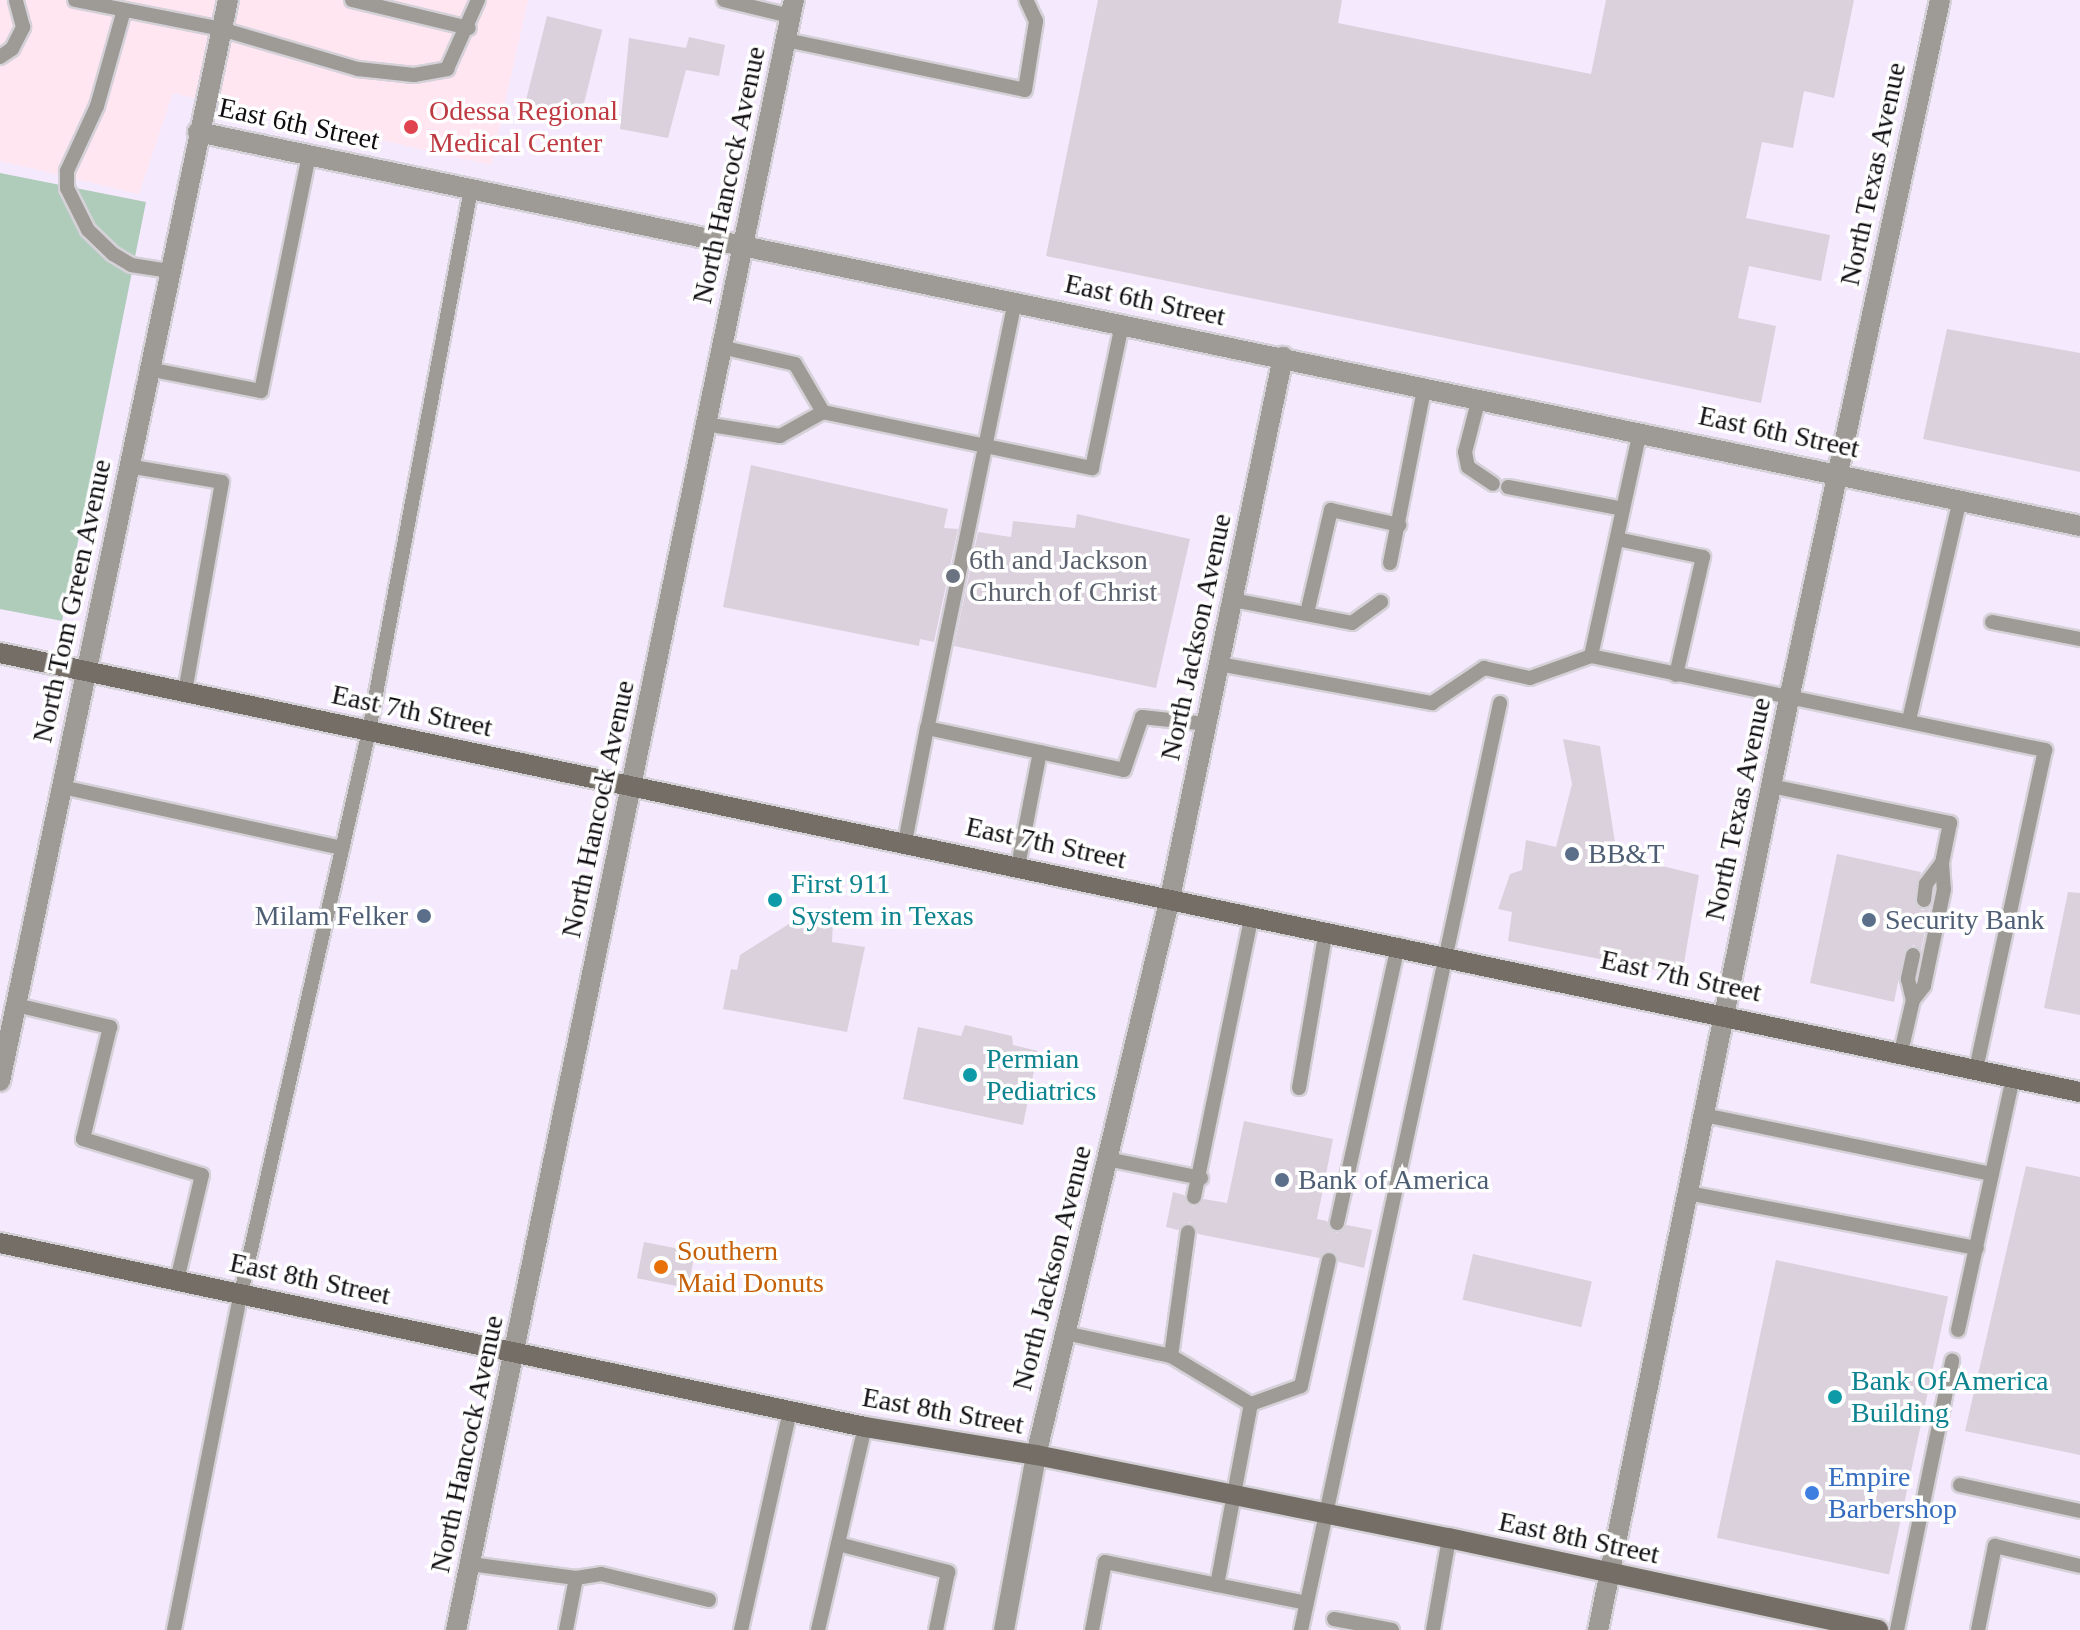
<!DOCTYPE html>
<html>
<head>
<meta charset="utf-8">
<style>
	body { margin:0 }
	#map { position:relative; width:2080px; height:1630px; overflow:hidden; background:#faf6fe; font-family:"Times New Roman",serif }
	div>[style] { position:absolute }
	.built>* { inset:0; background:#f5e9fd; transform-origin:0 0 }
	.medical>* { inset:0; background:#ffe6f1 }
	.green>* { inset:0; background:#afccbb }
	.building>* { inset:0; background:#dbd1dd; transform-origin:0 0 }
	.roads { filter:drop-shadow(2px 0 #d5d1d8) drop-shadow(-2px 0 #d5d1d8) drop-shadow(0 2px #d5d1d8) drop-shadow(0 -2px #d5d1d8) }
	.lane>* { height:14px; margin:-7px; padding:0 7px; transform-origin:7px; border-radius:7px; background:#9e9a95 }
	.street>* { height:20px; margin:-10px; padding:0 10px; transform-origin:10px; border-radius:10px; background:#9e9a95 }
	.secondary>* { height:20px; margin:-10px; padding:0 10px; transform-origin:10px; border-radius:10px; background:#746e66 }
	.dots>* { width:22px; height:22px; translate:-50% -50%; box-sizing:border-box; border:4px solid #fff; border-radius:50% }
	span { translate:-50% -50%; white-space:nowrap; text-align:center; line-height:1.15; -webkit-text-stroke:7px #fff; paint-order:stroke }
	.health-label { font-size:28px; color:#be3a42 }
	.left { translate:0 -50%; text-align:left }
	.street-label { font-size:28px; color:#100d11 }
	.worship-label { font-size:28px; color:#5b616d }
	.service-label { font-size:28px; color:#4e5e75 }
	.right { translate:-100% -50%; text-align:right }
	.culture-label { font-size:28px; color:#0d838f }
	.food-label { font-size:28px; color:#c56008 }
	.shop-label { font-size:28px; color:#366cbe }
</style>
</head>
<body>
<div id="map">
	<div class="built">
		<div style="left:0;top:0;width:2080px;height:1630px"></div>
	</div>
	<div class="medical">
		<div style="clip-path:polygon(0 0,528px 0,491px 165px,173px 93px,139px 194px,0 161px)"></div>
	</div>
	<div class="green">
		<div style="clip-path:polygon(0 173px,146px 202px,62px 621px,0 609px)"></div>
	</div>
	<div class="building">
		<div style="clip-path:polygon(1098px 0,1342px 0,1338px 23px,1591px 74px,1606px 0,1854px 0,1834px 98px,1804px 91px,1793px 148px,1762px 142px,1746px 218px,1830px 235px,1821px 281px,1749px 266px,1738px 318px,1776px 326px,1761px 403px,1046px 256px)"></div>
		<div style="left:547px;top:16px;width:57px;height:95px;rotate:14deg"></div>
		<div style="clip-path:polygon(689px 37px,725px 45px,719px 76px,686px 70px,668px 138px,620px 129px,629px 38px,686px 48px)"></div>
		<div style="clip-path:polygon(1947px 329px,2080px 353px,2080px 472px,1923px 439px)"></div>
		<div style="clip-path:polygon(751px 465px,948px 509px,944px 528px,958px 529px,934px 642px,920px 639px,919px 646px,723px 607px)"></div>
		<div style="clip-path:polygon(1077px 514px,1190px 539px,1156px 688px,954px 646px,978px 532px,1011px 537px,1013px 521px,1075px 528px)"></div>
		<div style="clip-path:polygon(1563px 739px,1600px 746px,1617px 855px,1699px 875px,1682px 975px,1508px 941px,1512px 912px,1498px 909px,1510px 874px,1522px 870px,1526px 840px,1556px 847px,1572px 784px)"></div>
		<div style="clip-path:polygon(1837px 854px,1921px 872px,1915px 903px,1922px 910px,1930px 908px,1921px 950px,1914px 945px,1905px 949px,1894px 1002px,1810px 983px)"></div>
		<div style="clip-path:polygon(2068px 892px,2080px 893px,2080px 1015px,2044px 1008px)"></div>
		<div style="clip-path:polygon(795px 912px,833px 921px,832px 942px,865px 947px,847px 1032px,723px 1009px,731px 969px,737px 970px,740px 955px,792px 922px)"></div>
		<div style="clip-path:polygon(965px 1025px,1012px 1036px,1013px 1045px,1038px 1051px,1023px 1125px,903px 1099px,918px 1027px,961px 1036px)"></div>
		<div style="clip-path:polygon(1244px 1121px,1333px 1139px,1317px 1219px,1327px 1221px,1336px 1233px,1347px 1225px,1372px 1230px,1364px 1268px,1339px 1262px,1330px 1250px,1319px 1258px,1198px 1234px,1190px 1222px,1178px 1230px,1166px 1227px,1173px 1192px,1184px 1195px,1193px 1207px,1204px 1199px,1227px 1203px)"></div>
		<div style="clip-path:polygon(2026px 1166px,2080px 1177px,2080px 1455px,1965px 1431px)"></div>
		<div style="left:644px;top:1242px;width:52px;height:37px;rotate:11deg"></div>
		<div style="left:1473px;top:1254px;width:122px;height:47px;rotate:13deg"></div>
		<div style="left:1776px;top:1260px;width:176px;height:284px;rotate:12deg"></div>
	</div>
	<div class="roads">
		<div class="lane">
			<div style="left:75px;top:0;width:149px;rotate:11.2deg"></div>
			<div style="left:221px;top:29px;width:143px;rotate:16.3deg"></div>
			<div style="left:358px;top:69px;width:56px;rotate:6.1deg"></div>
			<div style="left:414px;top:75px;width:34px;rotate:-10deg"></div>
			<div style="left:447px;top:69px;width:76px;rotate:-65.8deg"></div>
			<div style="left:352px;top:0;width:120px;rotate:13.5deg"></div>
			<div style="left:724px;top:0;width:68px;rotate:13.6deg"></div>
			<div style="left:124px;top:10px;width:100px;rotate:105.7deg"></div>
			<div style="left:97px;top:106px;width:72px;rotate:114.8deg"></div>
			<div style="left:67px;top:171px;width:17px;rotate:90deg"></div>
			<div style="left:67px;top:188px;width:47px;rotate:63.4deg"></div>
			<div style="left:88px;top:230px;width:35px;rotate:44deg"></div>
			<div style="left:113px;top:254px;width:21px;rotate:31deg"></div>
			<div style="left:131px;top:265px;width:38px;rotate:9deg"></div>
			<div style="left:786px;top:40px;width:244px;rotate:11.8deg"></div>
			<div style="left:1025px;top:90px;width:70px;rotate:-80.9deg"></div>
			<div style="left:1036px;top:21px;width:23px;rotate:-115deg"></div>
			<div style="left:0;top:57px;width:14px;rotate:-34deg"></div>
			<div style="left:12px;top:49px;width:25px;rotate:-63deg"></div>
			<div style="left:23px;top:27px;width:28px;rotate:-105deg"></div>
			<div style="left:1015px;top:301px;width:436px;rotate:101.6deg"></div>
			<div style="left:927px;top:728px;width:201px;rotate:12deg"></div>
			<div style="left:1124px;top:770px;width:56px;rotate:-71.2deg"></div>
			<div style="left:1142px;top:717px;width:64px;rotate:6.2deg"></div>
			<div style="left:721px;top:347px;width:76px;rotate:12.9deg"></div>
			<div style="left:795px;top:364px;width:56px;rotate:59.7deg"></div>
			<div style="left:148px;top:369px;width:115px;rotate:11deg"></div>
			<div style="left:261px;top:391px;width:241px;rotate:-78.5deg"></div>
			<div style="left:1479px;top:398px;width:56px;rotate:104.5deg"></div>
			<div style="left:1465px;top:452px;width:15px;rotate:79deg"></div>
			<div style="left:1468px;top:467px;width:30px;rotate:34deg"></div>
			<div style="left:705px;top:424px;width:76px;rotate:9.1deg"></div>
			<div style="left:780px;top:436px;width:49px;rotate:-29.2deg"></div>
			<div style="left:823px;top:412px;width:275px;rotate:11.8deg"></div>
			<div style="left:1092px;top:468px;width:147px;rotate:-78.2deg"></div>
			<div style="left:128px;top:466px;width:95px;rotate:9.7deg"></div>
			<div style="left:222px;top:482px;width:213px;rotate:100deg"></div>
			<div style="left:1508px;top:487px;width:117px;rotate:10.8deg"></div>
			<div style="left:1617px;top:539px;width:88px;rotate:11.8deg"></div>
			<div style="left:1703px;top:557px;width:121px;rotate:102.9deg"></div>
			<div style="left:1390px;top:563px;width:176px;rotate:-78.9deg"></div>
			<div style="left:1233px;top:600px;width:121px;rotate:10.9deg"></div>
			<div style="left:1352px;top:623px;width:36px;rotate:-36deg"></div>
			<div style="left:1307px;top:613px;width:106px;rotate:-76.9deg"></div>
			<div style="left:1331px;top:510px;width:70px;rotate:12.4deg"></div>
			<div style="left:1992px;top:622px;width:90px;rotate:10.9deg"></div>
			<div style="left:1591px;top:656px;width:230px;rotate:-77.7deg"></div>
			<div style="left:1219px;top:664px;width:217px;rotate:10.4deg"></div>
			<div style="left:1432px;top:703px;width:63px;rotate:-33.9deg"></div>
			<div style="left:1484px;top:668px;width:47px;rotate:12.3deg"></div>
			<div style="left:1530px;top:678px;width:65px;rotate:-19.8deg"></div>
			<div style="left:1591px;top:656px;width:464px;rotate:11.7deg"></div>
			<div style="left:2045px;top:750px;width:326px;rotate:102.2deg"></div>
			<div style="left:1909px;top:720px;width:227px;rotate:-77deg"></div>
			<div style="left:1771px;top:786px;width:183px;rotate:11.7deg"></div>
			<div style="left:1950px;top:823px;width:41px;rotate:101.3deg"></div>
			<div style="left:1942px;top:863px;width:26px;rotate:86deg"></div>
			<div style="left:1944px;top:889px;width:99px;rotate:101.7deg"></div>
			<div style="left:1924px;top:986px;width:18px;rotate:128deg"></div>
			<div style="left:1913px;top:1000px;width:53px;rotate:103deg"></div>
			<div style="left:62px;top:787px;width:287px;rotate:12.3deg"></div>
			<div style="left:905px;top:842px;width:116px;rotate:-79.1deg"></div>
			<div style="left:1018px;top:866px;width:116px;rotate:-79.1deg"></div>
			<div style="left:1924px;top:900px;width:16px;rotate:-83deg"></div>
			<div style="left:1926px;top:884px;width:26px;rotate:-53deg"></div>
			<div style="left:1913px;top:955px;width:25px;rotate:102deg"></div>
			<div style="left:1908px;top:979px;width:22px;rotate:77deg"></div>
			<div style="left:16px;top:1005px;width:97px;rotate:13.2deg"></div>
			<div style="left:110px;top:1027px;width:115px;rotate:103.6deg"></div>
			<div style="left:83px;top:1139px;width:124px;rotate:16.8deg"></div>
			<div style="left:202px;top:1175px;width:108px;rotate:103.4deg"></div>
			<div style="left:1299px;top:1088px;width:160px;rotate:-80.3deg"></div>
			<div style="left:1704px;top:1115px;width:294px;rotate:11.6deg"></div>
			<div style="left:1107px;top:1159px;width:96px;rotate:11.4deg"></div>
			<div style="left:1688px;top:1193px;width:294px;rotate:10.8deg"></div>
			<div style="left:1194px;top:1197px;width:288px;rotate:-78.4deg"></div>
			<div style="left:1337px;top:1223px;width:285px;rotate:-77.6deg"></div>
			<div style="left:1958px;top:1330px;width:259px;rotate:-77.7deg"></div>
			<div style="left:1065px;top:1333px;width:108px;rotate:12.2deg"></div>
			<div style="left:1171px;top:1356px;width:93px;rotate:31deg"></div>
			<div style="left:1251px;top:1404px;width:53px;rotate:-19.8deg"></div>
			<div style="left:1301px;top:1386px;width:129px;rotate:-77.5deg"></div>
			<div style="left:1171px;top:1356px;width:125px;rotate:-82.2deg"></div>
			<div style="left:1960px;top:1485px;width:123px;rotate:12.2deg"></div>
			<div style="left:838px;top:1544px;width:114px;rotate:14.3deg"></div>
			<div style="left:948px;top:1572px;width:59px;rotate:101.7deg"></div>
			<div style="left:470px;top:1564px;width:107px;rotate:7.5deg"></div>
			<div style="left:576px;top:1578px;width:53px;rotate:100.9deg"></div>
			<div style="left:576px;top:1578px;width:25px;rotate:-9deg"></div>
			<div style="left:601px;top:1574px;width:111px;rotate:13.5deg"></div>
			<div style="left:1217px;top:1585px;width:91px;rotate:11.4deg"></div>
			<div style="left:1334px;top:1619px;width:59px;rotate:10.7deg"></div>
			<div style="left:174px;top:1630px;width:344px;rotate:-78.8deg"></div>
			<div style="left:241px;top:1293px;width:576px;rotate:-77.17deg"></div>
			<div style="left:369px;top:731px;width:552px;rotate:-79.34deg"></div>
			<div style="left:741px;top:1630px;width:224px;rotate:-77.4deg"></div>
			<div style="left:818px;top:1630px;width:208px;rotate:-77deg"></div>
			<div style="left:1092px;top:1630px;width:69px;rotate:-79.2deg"></div>
			<div style="left:1105px;top:1562px;width:114px;rotate:11.6deg"></div>
			<div style="left:1217px;top:1585px;width:184px;rotate:-79.4deg"></div>
			<div style="left:1301px;top:1630px;width:948px;rotate:-77.88deg"></div>
			<div style="left:1433px;top:1630px;width:93px;rotate:-80.1deg"></div>
			<div style="left:1897px;top:1630px;width:275px;rotate:-78.4deg"></div>
			<div style="left:1978px;top:1630px;width:86px;rotate:-78.6deg"></div>
			<div style="left:1995px;top:1546px;width:87px;rotate:13.2deg"></div>
		</div>
		<div class="street">
			<div style="left:198px;top:132px;width:1923px;rotate:11.82deg"></div>
			<div style="left:0;top:1081px;width:1105px;rotate:-78.09deg"></div>
			<div style="left:456px;top:1630px;width:1665px;rotate:-78.29deg"></div>
			<div style="left:1004px;top:1630px;width:178px;rotate:-79.6deg"></div>
			<div style="left:1036px;top:1455px;width:573px;rotate:-76.47deg"></div>
			<div style="left:1170px;top:898px;width:553px;rotate:-78.2deg"></div>
			<div style="left:1598px;top:1630px;width:950px;rotate:-78.41deg"></div>
			<div style="left:1789px;top:699px;width:715px;rotate:-77.81deg"></div>
		</div>
		<div class="secondary">
			<div style="left:0;top:653px;width:2126px;rotate:11.92deg"></div>
			<div style="left:0;top:1243px;width:884px;rotate:12.01deg"></div>
			<div style="left:865px;top:1427px;width:173px;rotate:9.3deg"></div>
			<div style="left:1036px;top:1455px;width:421px;rotate:11.4deg"></div>
			<div style="left:1449px;top:1538px;width:439px;rotate:12.1deg"></div>
		</div>
	</div>
	<div class="dots">
		<div style="left:411px;top:127px;background:#e0444e"></div>
		<div style="left:953px;top:576px;background:#6b7280"></div>
		<div style="left:1572px;top:854px;background:#5c6f8a"></div>
		<div style="left:775px;top:900px;background:#0f9aa8"></div>
		<div style="left:424px;top:916px;background:#5c6f8a"></div>
		<div style="left:1869px;top:920px;background:#5c6f8a"></div>
		<div style="left:970px;top:1075px;background:#0f9aa8"></div>
		<div style="left:1282px;top:1180px;background:#5c6f8a"></div>
		<div style="left:661px;top:1267px;background:#e8710a"></div>
		<div style="left:1835px;top:1397px;background:#0f9aa8"></div>
		<div style="left:1812px;top:1493px;background:#3f7fe0"></div>
	</div>
	<div class="health-label">
		<span class="left" style="left:429px;top:127px">Odessa Regional<br>Medical Center</span>
	</div>
	<div class="street-label">
		<span style="left:299px;top:124px;rotate:12deg">East 6th Street</span>
		<span style="left:1873px;top:174px;rotate:-78deg">North Texas Avenue</span>
		<span style="left:729px;top:175px;rotate:-78deg">North Hancock Avenue</span>
		<span style="left:1145px;top:300px;rotate:12deg">East 6th Street</span>
		<span style="left:1779px;top:432px;rotate:12deg">East 6th Street</span>
		<span style="left:72px;top:601px;rotate:-78deg">North Tom Green Avenue</span>
		<span style="left:1196px;top:637px;rotate:-78deg">North Jackson Avenue</span>
		<span style="left:412px;top:711px;rotate:12deg">East 7th Street</span>
		<span style="left:598px;top:809px;rotate:-78deg">North Hancock Avenue</span>
		<span style="left:1738px;top:809px;rotate:-78deg">North Texas Avenue</span>
		<span style="left:1046px;top:843px;rotate:12deg">East 7th Street</span>
		<span style="left:1681px;top:976px;rotate:12deg">East 7th Street</span>
		<span style="left:1052px;top:1268px;rotate:-76deg">North Jackson Avenue</span>
		<span style="left:310px;top:1279px;rotate:12deg">East 8th Street</span>
		<span style="left:943px;top:1411px;rotate:10deg">East 8th Street</span>
		<span style="left:467px;top:1444px;rotate:-78deg">North Hancock Avenue</span>
		<span style="left:1579px;top:1538px;rotate:12deg">East 8th Street</span>
	</div>
	<div class="worship-label">
		<span class="left" style="left:969px;top:576px">6th and Jackson<br>Church of Christ</span>
	</div>
	<div class="service-label">
		<span class="left" style="left:1588px;top:854px">BB&amp;T</span>
		<span class="right" style="left:408px;top:916px">Milam Felker</span>
		<span class="left" style="left:1885px;top:920px">Security Bank</span>
		<span class="left" style="left:1298px;top:1180px">Bank of America</span>
	</div>
	<div class="culture-label">
		<span class="left" style="left:791px;top:900px">First 911<br>System in Texas</span>
		<span class="left" style="left:986px;top:1075px">Permian<br>Pediatrics</span>
		<span class="left" style="left:1851px;top:1397px">Bank Of America<br>Building</span>
	</div>
	<div class="food-label">
		<span class="left" style="left:677px;top:1267px">Southern<br>Maid Donuts</span>
	</div>
	<div class="shop-label">
		<span class="left" style="left:1828px;top:1493px">Empire<br>Barbershop</span>
	</div>
</div>
</body>
</html>
